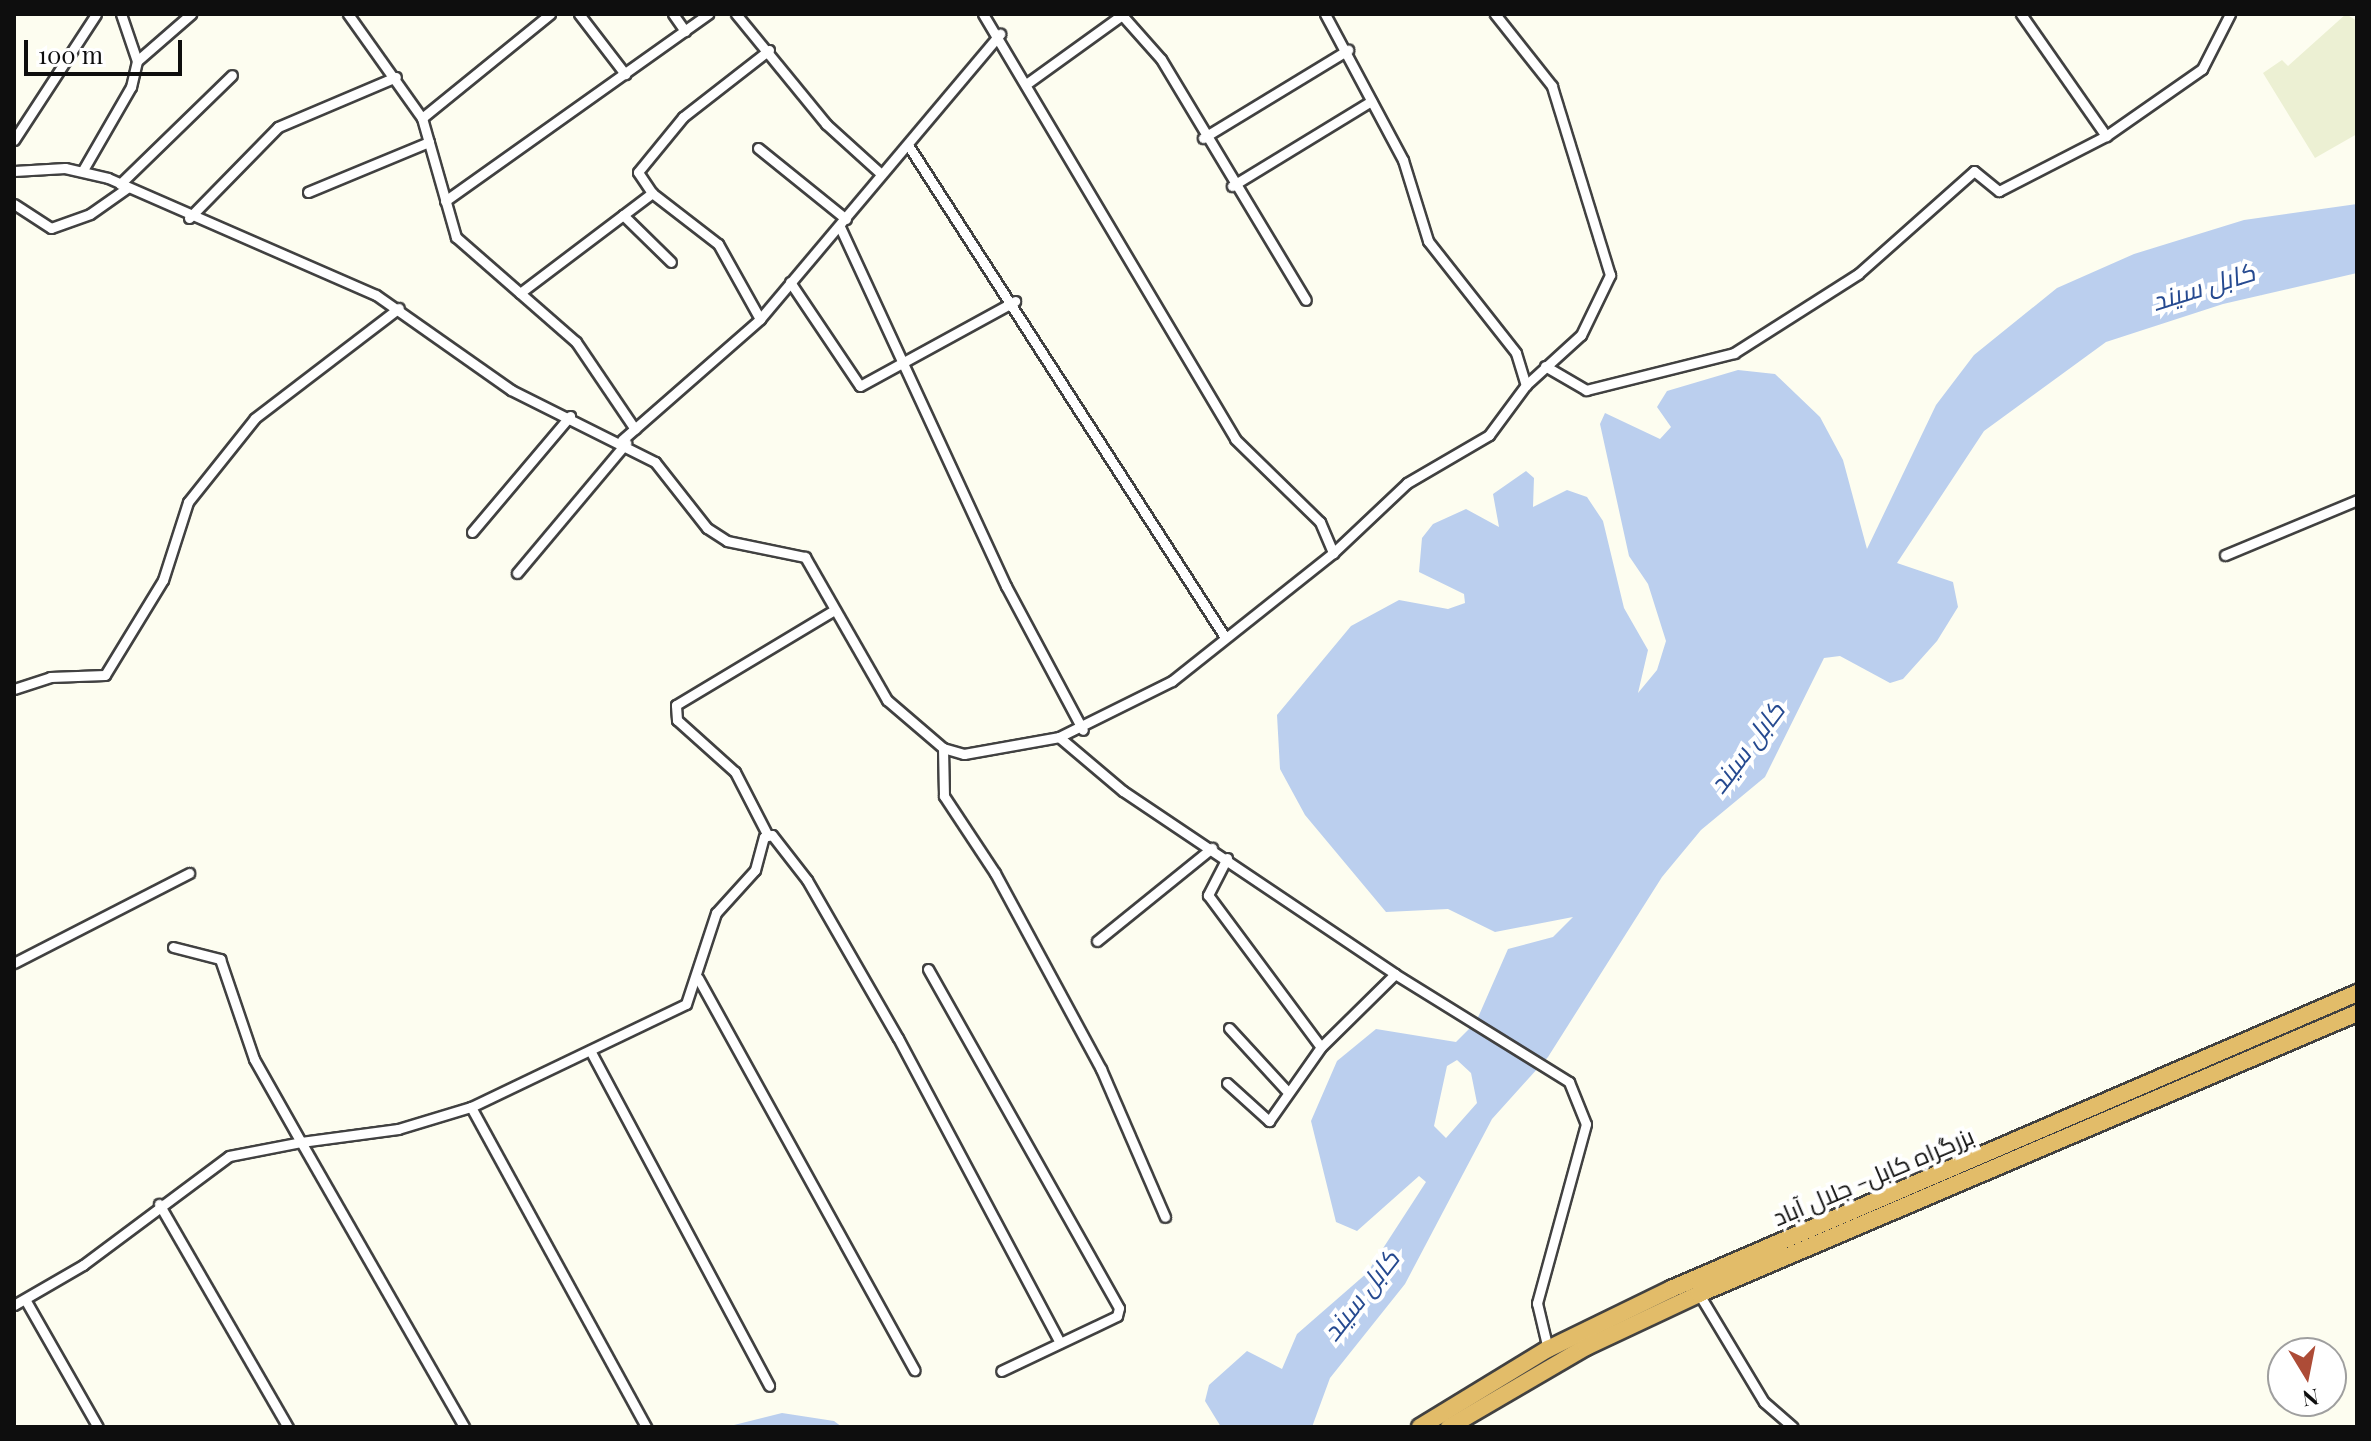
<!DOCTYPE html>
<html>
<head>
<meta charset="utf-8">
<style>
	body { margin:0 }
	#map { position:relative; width:2371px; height:1441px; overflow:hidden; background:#fdfdf0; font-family:"Playfair Display",Cairo,serif }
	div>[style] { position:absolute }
	.farmland>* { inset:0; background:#ecf0d3 }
	.water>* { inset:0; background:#bbcfee }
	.roads { filter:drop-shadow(2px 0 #414141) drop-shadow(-2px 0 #414141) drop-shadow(0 2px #414141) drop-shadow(0 -2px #414141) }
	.street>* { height:9px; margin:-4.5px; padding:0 4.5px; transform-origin:4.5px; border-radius:4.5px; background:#fff }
	.highway>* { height:16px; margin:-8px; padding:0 8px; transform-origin:8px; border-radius:8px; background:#e2bc69 }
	span { translate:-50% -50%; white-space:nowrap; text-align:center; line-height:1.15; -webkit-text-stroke:8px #fff; paint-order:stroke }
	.street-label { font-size:24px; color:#0e0e0e }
	.water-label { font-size:26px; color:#264a90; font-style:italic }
	.frame { position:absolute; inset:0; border:16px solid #0e0e0e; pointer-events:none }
	.north { position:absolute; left:2267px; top:1337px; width:80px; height:80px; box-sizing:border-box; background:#fff; border:2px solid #9f9f9f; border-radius:50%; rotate:170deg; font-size:22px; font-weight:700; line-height:32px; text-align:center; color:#0e0e0e }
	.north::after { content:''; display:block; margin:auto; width:28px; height:36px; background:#ad4c37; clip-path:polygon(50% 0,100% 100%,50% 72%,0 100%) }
	.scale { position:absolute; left:24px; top:40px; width:158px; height:36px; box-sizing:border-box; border:4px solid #0e0e0e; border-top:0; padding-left:10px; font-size:24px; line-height:28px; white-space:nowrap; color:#0e0e0e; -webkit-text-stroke:6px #fff; paint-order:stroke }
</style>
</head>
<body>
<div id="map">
	<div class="farmland">
		<div style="clip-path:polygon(2346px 14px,2357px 21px,2357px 134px,2315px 158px,2263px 73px,2282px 60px,2288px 66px)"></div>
	</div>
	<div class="water">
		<div style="clip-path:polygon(evenodd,2357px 204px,2357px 273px,2223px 304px,2106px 342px,1984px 431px,1897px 563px,1953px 582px,1958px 607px,1937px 641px,1903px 679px,1890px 683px,1840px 656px,1824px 658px,1765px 777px,1701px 830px,1662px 877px,1548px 1057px,1492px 1119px,1405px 1284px,1330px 1378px,1312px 1427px,1221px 1427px,1205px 1401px,1209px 1385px,1247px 1351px,1282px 1369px,1297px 1334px,1367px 1273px,1426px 1182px,1419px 1176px,1357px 1231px,1336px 1222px,1311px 1121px,1337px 1061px,1376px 1029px,1456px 1042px,1476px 1022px,1508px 949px,1553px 937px,1573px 917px,1495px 932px,1448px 909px,1386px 912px,1305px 815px,1280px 769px,1277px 715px,1351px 626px,1399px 600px,1448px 609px,1465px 603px,1464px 594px,1419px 572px,1422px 538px,1433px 524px,1466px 509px,1499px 527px,1493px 494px,1526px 471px,1534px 478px,1533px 507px,1567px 490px,1587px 497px,1603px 521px,1624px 608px,1648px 650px,1638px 693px,1657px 670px,1666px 641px,1648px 584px,1629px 556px,1600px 424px,1605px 413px,1660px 439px,1671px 427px,1657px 407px,1667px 391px,1738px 370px,1775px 374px,1820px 417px,1843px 460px,1867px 549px,1936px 405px,1974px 355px,2057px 288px,2134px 254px,2244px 220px,2357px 204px,1457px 1060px,1471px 1073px,1477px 1103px,1446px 1138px,1434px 1126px,1447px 1066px,1457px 1060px)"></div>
		<div style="clip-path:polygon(782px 1413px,834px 1421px,842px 1427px,726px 1427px)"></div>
	</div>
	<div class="roads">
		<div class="street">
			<div style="left:348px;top:14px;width:128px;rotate:54.6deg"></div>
			<div style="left:422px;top:118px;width:124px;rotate:74.1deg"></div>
			<div style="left:456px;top:237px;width:159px;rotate:41.2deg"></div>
			<div style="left:576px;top:342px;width:105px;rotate:55.9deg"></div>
			<div style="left:579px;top:14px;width:76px;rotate:52.5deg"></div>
			<div style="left:673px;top:14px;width:21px;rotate:55deg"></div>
			<div style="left:736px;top:14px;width:142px;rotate:50.7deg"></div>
			<div style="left:826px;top:124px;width:73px;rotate:42.2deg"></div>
			<div style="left:983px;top:14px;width:494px;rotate:59.3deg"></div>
			<div style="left:1235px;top:439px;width:119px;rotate:44.3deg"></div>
			<div style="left:1320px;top:522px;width:34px;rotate:67deg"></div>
			<div style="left:1121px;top:14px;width:60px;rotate:48.4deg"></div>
			<div style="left:1161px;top:59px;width:281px;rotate:59deg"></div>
			<div style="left:1325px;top:14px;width:166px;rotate:61.9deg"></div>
			<div style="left:1403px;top:160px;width:85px;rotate:72.8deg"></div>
			<div style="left:1428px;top:241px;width:142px;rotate:51.8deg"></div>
			<div style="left:1516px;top:353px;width:34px;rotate:73deg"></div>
			<div style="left:2021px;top:14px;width:149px;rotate:55.1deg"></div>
			<div style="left:137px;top:61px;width:72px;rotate:-41deg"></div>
			<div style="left:1029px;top:82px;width:115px;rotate:-35.8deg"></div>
			<div style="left:422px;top:118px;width:165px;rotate:-39.1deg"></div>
			<div style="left:1203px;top:138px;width:170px;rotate:-31.3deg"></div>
			<div style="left:14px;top:140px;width:150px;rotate:-56.9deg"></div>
			<div style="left:908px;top:145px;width:585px;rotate:57.21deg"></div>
			<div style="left:758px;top:148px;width:113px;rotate:38.9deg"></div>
			<div style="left:83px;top:170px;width:96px;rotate:-60deg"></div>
			<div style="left:131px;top:87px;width:27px;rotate:-77deg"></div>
			<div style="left:137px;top:61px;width:50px;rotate:-108.8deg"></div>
			<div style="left:14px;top:171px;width:51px;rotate:-3.4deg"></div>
			<div style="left:65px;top:168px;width:44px;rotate:13.1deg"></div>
			<div style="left:108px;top:178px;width:292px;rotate:23.6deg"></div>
			<div style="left:376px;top:295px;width:165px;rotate:35.1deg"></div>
			<div style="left:511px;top:390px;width:161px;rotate:26.6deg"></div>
			<div style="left:655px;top:462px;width:84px;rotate:51.8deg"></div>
			<div style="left:707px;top:528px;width:24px;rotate:33deg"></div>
			<div style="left:727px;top:541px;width:80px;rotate:11.6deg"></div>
			<div style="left:805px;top:557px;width:165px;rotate:60.2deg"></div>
			<div style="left:887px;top:700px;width:74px;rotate:40.6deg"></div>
			<div style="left:943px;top:748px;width:22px;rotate:16deg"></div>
			<div style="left:964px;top:754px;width:97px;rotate:-10.1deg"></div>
			<div style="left:1059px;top:737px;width:84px;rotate:40.2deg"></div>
			<div style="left:1123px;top:791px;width:328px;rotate:33.9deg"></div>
			<div style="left:1395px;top:974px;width:205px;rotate:31.8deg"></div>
			<div style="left:1569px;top:1082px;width:45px;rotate:68deg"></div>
			<div style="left:1586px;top:1124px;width:186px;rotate:105.3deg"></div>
			<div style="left:1537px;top:1303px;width:47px;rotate:76.6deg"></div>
			<div style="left:120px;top:184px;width:156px;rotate:-44.2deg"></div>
			<div style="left:1232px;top:186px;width:163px;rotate:-31.4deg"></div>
			<div style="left:308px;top:192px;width:131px;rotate:-22.5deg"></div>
			<div style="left:445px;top:201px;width:323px;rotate:-35.4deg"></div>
			<div style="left:14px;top:204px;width:44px;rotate:33deg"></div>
			<div style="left:51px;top:228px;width:41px;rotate:-19.7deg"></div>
			<div style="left:90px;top:214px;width:45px;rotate:-35.1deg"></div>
			<div style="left:623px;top:215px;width:67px;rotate:44.4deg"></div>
			<div style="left:189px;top:218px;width:127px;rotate:-45.6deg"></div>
			<div style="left:278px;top:127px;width:128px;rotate:-23deg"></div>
			<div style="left:840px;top:227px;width:396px;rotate:65.2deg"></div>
			<div style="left:1006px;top:586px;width:163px;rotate:61.9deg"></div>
			<div style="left:790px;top:282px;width:125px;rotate:56.1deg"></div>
			<div style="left:860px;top:386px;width:177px;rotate:-28.7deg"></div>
			<div style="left:520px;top:293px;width:166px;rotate:-37.1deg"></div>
			<div style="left:760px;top:319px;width:86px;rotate:-119.2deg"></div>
			<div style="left:718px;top:244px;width:83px;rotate:-142.3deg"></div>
			<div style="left:652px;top:193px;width:25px;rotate:-124deg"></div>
			<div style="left:638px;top:172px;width:71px;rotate:-50.7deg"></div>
			<div style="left:683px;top:117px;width:109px;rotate:-37.9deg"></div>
			<div style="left:1545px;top:366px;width:48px;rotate:30.3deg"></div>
			<div style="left:1586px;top:390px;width:153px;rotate:-14deg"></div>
			<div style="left:1734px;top:353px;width:147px;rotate:-32.5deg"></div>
			<div style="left:1858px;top:274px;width:155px;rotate:-41.6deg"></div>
			<div style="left:1974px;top:171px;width:32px;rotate:39deg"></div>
			<div style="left:1999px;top:191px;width:120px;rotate:-27.2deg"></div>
			<div style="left:2106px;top:136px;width:117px;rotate:-34.9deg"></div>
			<div style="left:2202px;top:69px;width:62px;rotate:-63deg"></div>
			<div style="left:622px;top:440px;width:184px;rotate:-41.2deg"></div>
			<div style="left:760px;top:319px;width:373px;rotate:-49.9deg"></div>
			<div style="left:472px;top:532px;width:152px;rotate:-49.8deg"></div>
			<div style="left:2225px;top:555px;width:143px;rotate:-22.6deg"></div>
			<div style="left:517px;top:573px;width:170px;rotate:-50deg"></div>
			<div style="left:14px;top:689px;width:38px;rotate:-18deg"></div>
			<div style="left:50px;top:677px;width:55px;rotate:-2.1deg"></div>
			<div style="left:105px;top:675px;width:111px;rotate:-58.6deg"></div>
			<div style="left:163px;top:580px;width:82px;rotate:-72.2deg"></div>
			<div style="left:188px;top:502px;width:107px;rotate:-51.4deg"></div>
			<div style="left:255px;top:418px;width:181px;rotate:-37.4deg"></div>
			<div style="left:1059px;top:737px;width:126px;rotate:-26.4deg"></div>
			<div style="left:1172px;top:681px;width:206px;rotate:-38.5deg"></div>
			<div style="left:1333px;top:553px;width:102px;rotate:-43.4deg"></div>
			<div style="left:1407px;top:483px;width:95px;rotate:-30.3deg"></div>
			<div style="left:1489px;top:435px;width:62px;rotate:-53.5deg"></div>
			<div style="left:1526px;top:385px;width:74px;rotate:-42.3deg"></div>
			<div style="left:1581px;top:335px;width:67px;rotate:-64.2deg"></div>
			<div style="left:1610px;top:275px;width:198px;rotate:-107.1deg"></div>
			<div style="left:1552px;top:86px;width:92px;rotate:-128.4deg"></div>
			<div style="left:943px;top:748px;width:48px;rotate:88.8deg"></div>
			<div style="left:944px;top:796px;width:92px;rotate:56.5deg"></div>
			<div style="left:995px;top:873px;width:223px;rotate:61.6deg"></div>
			<div style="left:1101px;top:1069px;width:161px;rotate:66.6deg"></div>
			<div style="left:767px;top:834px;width:70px;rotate:-117.3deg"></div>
			<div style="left:735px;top:772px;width:78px;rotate:-138.1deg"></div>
			<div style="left:677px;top:720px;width:15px;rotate:-94deg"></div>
			<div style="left:676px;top:705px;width:181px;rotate:-31deg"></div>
			<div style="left:1227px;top:858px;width:42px;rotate:117.2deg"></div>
			<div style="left:1208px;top:895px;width:189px;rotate:53.4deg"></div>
			<div style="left:1097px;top:941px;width:148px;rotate:-39deg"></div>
			<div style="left:173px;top:947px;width:49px;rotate:14.3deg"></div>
			<div style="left:220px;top:959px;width:106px;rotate:71.2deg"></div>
			<div style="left:254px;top:1059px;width:95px;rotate:60.5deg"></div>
			<div style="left:301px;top:1142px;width:98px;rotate:-7.6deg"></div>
			<div style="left:398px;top:1129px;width:76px;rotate:-16.8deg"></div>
			<div style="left:471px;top:1107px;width:238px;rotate:-25.6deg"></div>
			<div style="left:686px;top:1004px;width:96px;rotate:-71.8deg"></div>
			<div style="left:716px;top:913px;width:58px;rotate:-47.8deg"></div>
			<div style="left:755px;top:870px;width:34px;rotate:-75deg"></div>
			<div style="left:764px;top:837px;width:8px;rotate:-14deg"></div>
			<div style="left:772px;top:835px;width:57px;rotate:52.1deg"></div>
			<div style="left:807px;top:880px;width:182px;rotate:60.1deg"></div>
			<div style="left:898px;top:1038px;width:345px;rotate:62deg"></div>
			<div style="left:14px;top:963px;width:197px;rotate:-27.2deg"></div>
			<div style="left:928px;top:969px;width:389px;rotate:60.6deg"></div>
			<div style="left:1119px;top:1308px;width:8px;rotate:104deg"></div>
			<div style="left:1117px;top:1316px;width:128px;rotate:154.6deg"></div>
			<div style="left:698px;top:978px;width:448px;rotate:61.1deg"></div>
			<div style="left:1229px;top:1028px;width:84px;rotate:47.4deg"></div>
			<div style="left:592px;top:1054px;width:376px;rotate:61.9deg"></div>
			<div style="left:1227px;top:1083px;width:57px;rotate:42.1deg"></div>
			<div style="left:1269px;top:1121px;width:90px;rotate:-54.9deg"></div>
			<div style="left:1321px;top:1047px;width:104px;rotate:-44.6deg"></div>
			<div style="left:471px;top:1107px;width:365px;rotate:61.3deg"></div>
			<div style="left:159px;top:1204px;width:258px;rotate:60deg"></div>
			<div style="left:1699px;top:1294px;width:126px;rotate:59deg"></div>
			<div style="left:1764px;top:1402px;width:38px;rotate:41deg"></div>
			<div style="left:26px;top:1301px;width:145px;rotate:60.3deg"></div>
			<div style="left:14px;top:1305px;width:80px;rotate:-30.1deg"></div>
			<div style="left:83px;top:1265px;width:182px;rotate:-36.7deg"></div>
			<div style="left:229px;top:1156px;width:73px;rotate:-11deg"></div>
			<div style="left:301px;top:1142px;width:328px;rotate:60.2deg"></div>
		</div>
		<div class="highway">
			<div style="left:1420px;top:1427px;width:150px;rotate:-31.4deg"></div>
			<div style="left:1548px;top:1349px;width:137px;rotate:-26deg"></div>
			<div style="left:1671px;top:1289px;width:747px;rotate:-23.34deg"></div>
			<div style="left:1449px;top:1427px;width:159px;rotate:-30.3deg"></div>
			<div style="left:1586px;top:1347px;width:125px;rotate:-25.1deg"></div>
			<div style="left:1699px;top:1294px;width:715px;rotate:-23.12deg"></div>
		</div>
	</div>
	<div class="street-label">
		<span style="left:1873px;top:1176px;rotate:-23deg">بزرگراه کابل- جلال آباد</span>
	</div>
	<div class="water-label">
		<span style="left:2203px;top:286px;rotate:-17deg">کابل سيند</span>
		<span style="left:1746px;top:747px;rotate:-53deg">کابل سيند</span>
		<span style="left:1360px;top:1295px;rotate:-52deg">کابل سيند</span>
	</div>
	<div class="frame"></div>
	<div class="north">N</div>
	<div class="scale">100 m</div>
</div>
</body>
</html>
